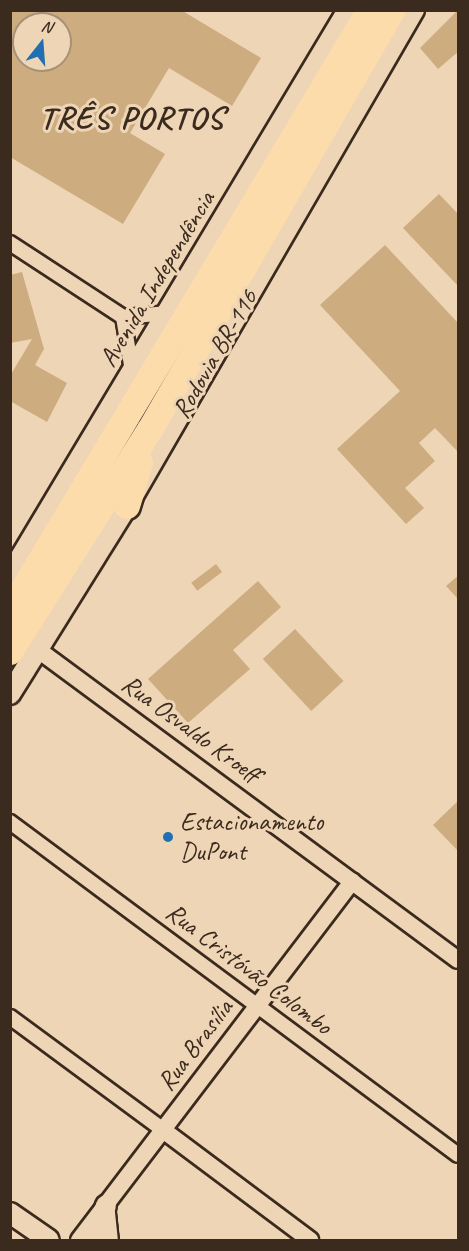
<!DOCTYPE html>
<html>
<head>
<meta charset="utf-8">
<style>
	body { margin:0 }
	#map { position:relative; width:469px; height:1251px; overflow:hidden; background:#eed5b6; font-family:Caveat,sans-serif }
	div>[style] { position:absolute }
	.building>* { inset:0; background:#cdac80; transform-origin:0 0 }
	.roads { filter:drop-shadow(2px 0 #3b2a1e) drop-shadow(-2px 0 #3b2a1e) drop-shadow(0 2px #3b2a1e) drop-shadow(0 -2px #3b2a1e) }
	.minor>* { height:14px; margin:-7px; padding:0 7px; transform-origin:7px; border-radius:7px; background:#eed5b6 }
	.tertiary>* { height:16px; margin:-8px; padding:0 8px; transform-origin:8px; border-radius:8px; background:#eed5b6 }
	.secondary>* { height:20px; margin:-10px; padding:0 10px; transform-origin:10px; border-radius:10px; background:#eed5b6 }
	.motorway>* { height:26px; margin:-13px; padding:0 13px; transform-origin:13px; border-radius:13px; background:#fddcac }
	.dots>* { width:16px; height:16px; translate:-50% -50%; box-sizing:border-box; border:3px solid #eed5b6; border-radius:50% }
	span { translate:-50% -50%; white-space:nowrap; text-align:center; line-height:1.15; -webkit-text-stroke:6px #eed5b6; paint-order:stroke }
	.street-label { font-size:26px; color:#3b2a1e }
	.poi-label { font-size:26px; color:#3b2a1e }
	.left { translate:0 -50%; text-align:left }
	.district-label { font-size:32px; color:#3b2a1e; font-weight:700; letter-spacing:1.5px }
	.frame { position:absolute; inset:0; border:12px solid #3b2a1e; pointer-events:none }
	.north { position:absolute; left:12px; top:12px; width:60px; height:60px; box-sizing:border-box; background:#eed5b6; border:2px solid #a69179; border-radius:50%; rotate:17deg; font-size:16px; font-weight:700; line-height:24px; text-align:center; color:#3b2a1e }
	.north::after { content:''; display:block; margin:auto; width:21px; height:27px; background:#1f6fb2; clip-path:polygon(50% 0,100% 100%,50% 72%,0 100%) }
</style>
</head>
<body>
<div id="map">
	<div class="building">
		<div style="clip-path:polygon(evenodd,10px 10px,181px 10px,261px 58px,232px 106px,169px 68px,130px 133px,165px 154px,123px 224px,10px 157px,10px 10px,24px 24px,60px 24px,60px 60px,24px 60px,24px 24px)"></div>
		<div style="clip-path:polygon(458px 10px,459px 51px,438px 69px,420px 48px)"></div>
		<div style="clip-path:polygon(439px 194px,459px 215px,459px 287px,403px 228px)"></div>
		<div style="clip-path:polygon(385px 245px,459px 324px,459px 453px,435px 428px,419px 443px,435px 461px,405px 488px,424px 508px,406px 524px,337px 449px,400px 391px,320px 305px)"></div>
		<div style="clip-path:polygon(22px 272px,44px 349px,35px 365px,67px 383px,47px 422px,10px 401px,10px 376px,32px 339px,10px 343px,10px 275px)"></div>
		<div style="left:216px;top:564px;width:10px;height:31px;rotate:53deg"></div>
		<div style="clip-path:polygon(459px 575px,459px 600px,446px 586px)"></div>
		<div style="clip-path:polygon(258px 581px,281px 607px,233px 650px,250px 669px,188px 723px,148px 679px)"></div>
		<div style="left:295px;top:629px;width:71px;height:44px;rotate:47deg"></div>
		<div style="clip-path:polygon(459px 800px,459px 852px,433px 825px)"></div>
	</div>
	<div class="roads">
		<div class="minor">
			<div style="left:10px;top:243px;width:135px;rotate:33.2deg"></div>
			<div style="left:123px;top:317px;width:45px;rotate:-5.1deg"></div>
			<div style="left:123px;top:317px;width:55px;rotate:80.5deg"></div>
			<div style="left:10px;top:822px;width:558px;rotate:36.62deg"></div>
			<div style="left:10px;top:1017px;width:190px;rotate:36.4deg"></div>
			<div style="left:108px;top:1213px;width:27px;rotate:84deg"></div>
		</div>
		<div class="tertiary">
			<div style="left:37px;top:649px;width:523px;rotate:36.45deg"></div>
			<div style="left:163px;top:1130px;width:184px;rotate:36.8deg"></div>
			<div style="left:79px;top:1240px;width:451px;rotate:-52.7deg"></div>
		</div>
		<div class="secondary">
			<div style="left:10px;top:575px;width:658px;rotate:-59.11deg"></div>
			<div style="left:10px;top:694px;width:221px;rotate:-58.1deg"></div>
			<div style="left:127px;top:506px;width:573px;rotate:-59.95deg"></div>
			<div style="left:10px;top:1213px;width:47px;rotate:34.7deg"></div>
			<div style="left:96px;top:1240px;width:36px;rotate:-74deg"></div>
		</div>
		<div class="motorway">
			<div style="left:127px;top:506px;width:45px;rotate:-73.2deg"></div>
			<div style="left:10px;top:612px;width:701px;rotate:-59.12deg"></div>
			<div style="left:10px;top:652px;width:262px;rotate:-57.8deg"></div>
			<div style="left:150px;top:430px;width:485px;rotate:-60deg"></div>
		</div>
	</div>
	<div class="dots">
		<div style="left:168px;top:837px;background:#1f6fb2"></div>
	</div>
	<div class="street-label">
		<span style="left:157px;top:279px;rotate:-59deg">Avenida Independência</span>
		<span style="left:215px;top:354px;rotate:-60deg">Rodovia BR-116</span>
		<span style="left:191px;top:729px;rotate:36deg">Rua Osvaldo Kroeff</span>
		<span style="left:249px;top:969px;rotate:37deg">Rua Cristóvão Colombo</span>
		<span style="left:195px;top:1045px;rotate:-53deg">Rua Brasília</span>
	</div>
	<div class="poi-label">
		<span class="left" style="left:180px;top:837px">Estacionamento<br>DuPont</span>
	</div>
	<div class="district-label">
		<span style="left:132px;top:118px">TRÊS PORTOS</span>
	</div>
	<div class="frame"></div>
	<div class="north">N</div>
</div>
</body>
</html>
